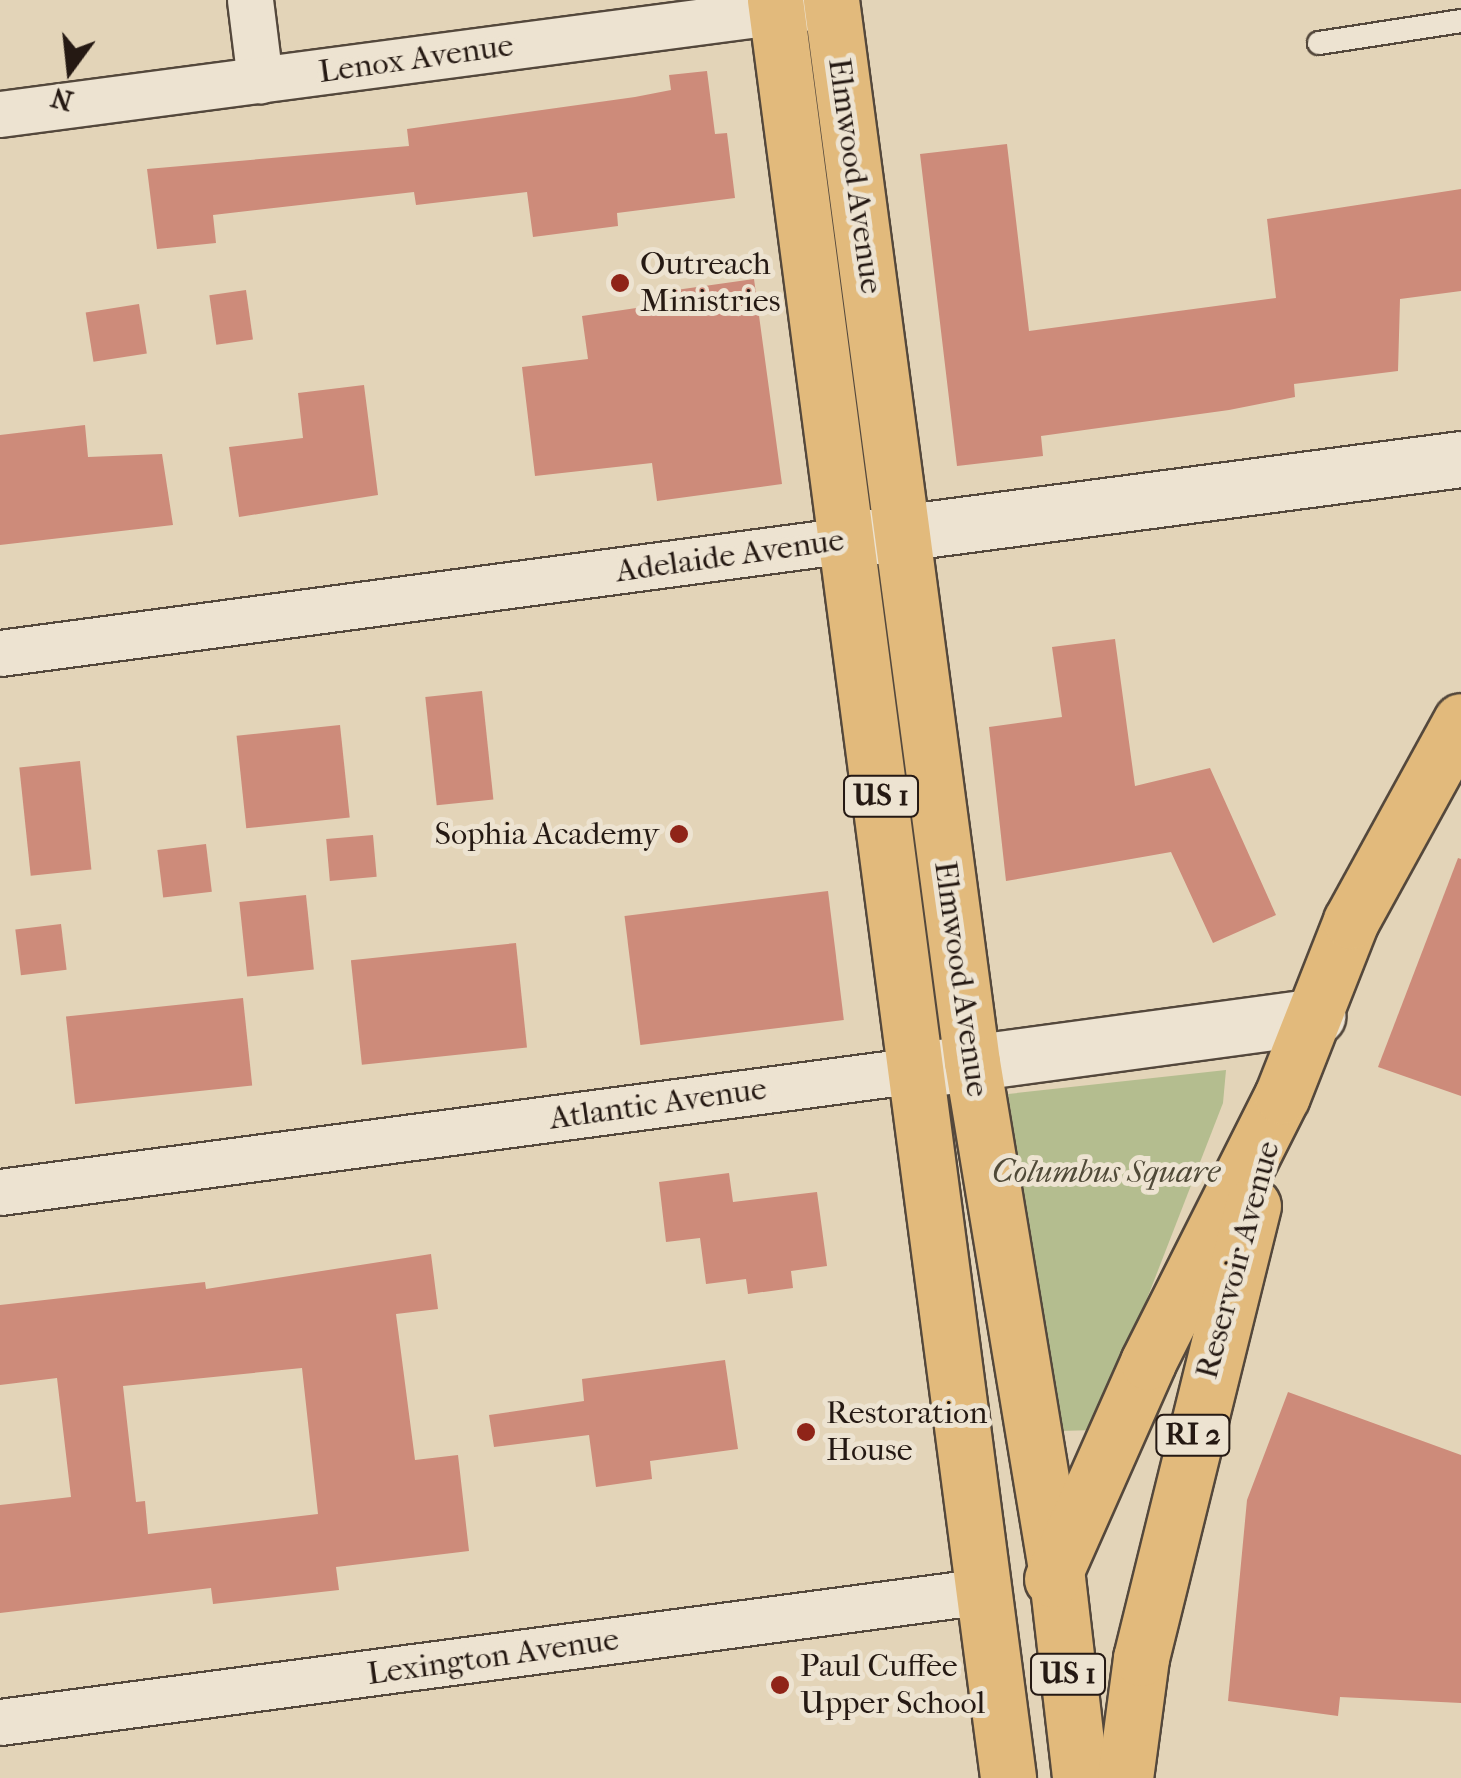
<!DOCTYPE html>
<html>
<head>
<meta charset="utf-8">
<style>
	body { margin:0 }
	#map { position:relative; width:1461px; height:1778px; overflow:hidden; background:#e3d4b8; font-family:"IM FELL French Canon",serif }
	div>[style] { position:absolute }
	.green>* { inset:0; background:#b4bd8f }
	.building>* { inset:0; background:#cd8b7a; transform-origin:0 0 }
	.roads { filter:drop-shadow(2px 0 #54483c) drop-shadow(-2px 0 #54483c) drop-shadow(0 2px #54483c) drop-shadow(0 -2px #54483c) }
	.service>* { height:22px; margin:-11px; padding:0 11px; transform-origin:11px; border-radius:11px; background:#ede3d1 }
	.minor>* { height:45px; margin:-22.5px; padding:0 22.5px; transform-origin:22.5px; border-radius:22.5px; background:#ede3d1 }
	.tertiary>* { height:55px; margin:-27.5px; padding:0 27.5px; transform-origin:27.5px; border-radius:27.5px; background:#ede3d1 }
	.primary>* { height:55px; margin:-27.5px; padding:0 27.5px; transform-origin:27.5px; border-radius:27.5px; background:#e2ba7c }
	.dots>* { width:28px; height:28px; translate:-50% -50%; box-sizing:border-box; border:5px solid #ede3d1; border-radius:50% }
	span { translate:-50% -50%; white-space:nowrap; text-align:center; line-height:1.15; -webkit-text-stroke:10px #ede3d1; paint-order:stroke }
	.shield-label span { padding:2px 8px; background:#ede3d1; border:2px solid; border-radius:8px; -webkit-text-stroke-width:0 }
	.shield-label { font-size:30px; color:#251913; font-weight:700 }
	.street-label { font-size:32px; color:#251913 }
	.poi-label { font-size:32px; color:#251913 }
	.left { translate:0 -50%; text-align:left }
	.right { translate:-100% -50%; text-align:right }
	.park-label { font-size:32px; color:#504a38; font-style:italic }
	.north { position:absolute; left:20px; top:20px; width:100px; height:100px; -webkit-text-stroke:8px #ede3d1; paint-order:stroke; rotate:195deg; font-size:28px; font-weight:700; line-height:40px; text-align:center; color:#251913 }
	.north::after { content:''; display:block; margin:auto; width:35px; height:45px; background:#251913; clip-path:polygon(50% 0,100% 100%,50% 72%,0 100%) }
</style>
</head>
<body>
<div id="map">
	<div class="green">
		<div style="clip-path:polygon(1226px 1070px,1223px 1103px,1096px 1430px,1059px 1431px,1008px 1094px)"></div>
	</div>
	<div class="building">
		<div style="clip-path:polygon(707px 71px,715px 134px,727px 133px,735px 198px,617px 213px,618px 226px,533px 237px,527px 192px,416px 205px,414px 192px,213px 215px,216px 243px,157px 249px,147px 169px,409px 146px,407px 129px,635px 97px,671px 90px,669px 75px)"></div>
		<div style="clip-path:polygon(1007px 144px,1029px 331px,1276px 298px,1267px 219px,1461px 189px,1461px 291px,1400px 299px,1398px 371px,1294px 384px,1295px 397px,1229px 410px,1041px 436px,1043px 456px,957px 466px,920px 154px)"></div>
		<div style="clip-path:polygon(754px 279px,782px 484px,657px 501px,652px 463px,535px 476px,522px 367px,588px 359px,582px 316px,677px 302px,676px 290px)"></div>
		<div style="left:246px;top:290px;width:50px;height:37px;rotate:82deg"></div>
		<div style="left:139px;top:304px;width:50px;height:54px;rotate:81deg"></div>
		<div style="clip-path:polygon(364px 385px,378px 495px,239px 517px,229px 447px,303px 438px,298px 393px)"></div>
		<div style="clip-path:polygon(85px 425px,88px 457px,162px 454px,173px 525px,0 545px,0 435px)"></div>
		<div style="clip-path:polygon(1115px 639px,1135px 786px,1210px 768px,1276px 915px,1213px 943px,1171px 852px,1006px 881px,989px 727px,1062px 717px,1052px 647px)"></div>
		<div style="left:482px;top:691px;width:109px;height:57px;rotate:84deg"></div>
		<div style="left:340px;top:725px;width:93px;height:104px;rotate:84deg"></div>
		<div style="left:80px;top:761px;width:109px;height:61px;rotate:84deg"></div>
		<div style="left:373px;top:835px;width:42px;height:47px;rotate:85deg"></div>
		<div style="left:206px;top:844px;width:48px;height:49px;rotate:83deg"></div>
		<div style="clip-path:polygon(1458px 858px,1461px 859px,1461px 1096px,1378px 1067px)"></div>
		<div style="left:828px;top:891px;width:130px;height:205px;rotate:83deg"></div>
		<div style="left:306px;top:895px;width:75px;height:67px;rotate:84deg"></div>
		<div style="left:61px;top:924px;width:46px;height:46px;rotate:83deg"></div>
		<div style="left:516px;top:943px;width:105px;height:166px;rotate:84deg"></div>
		<div style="left:243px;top:998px;width:88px;height:178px;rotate:84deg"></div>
		<div style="clip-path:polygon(729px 1173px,733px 1202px,817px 1192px,827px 1266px,791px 1271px,793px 1288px,748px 1294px,746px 1279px,706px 1284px,700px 1238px,666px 1242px,659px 1182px)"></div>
		<div style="clip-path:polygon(evenodd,431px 1254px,438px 1309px,396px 1314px,415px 1460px,458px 1455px,469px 1551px,336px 1567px,339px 1590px,213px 1604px,211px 1588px,0 1613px,0 1505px,71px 1497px,57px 1378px,0 1385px,0 1305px,205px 1282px,206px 1289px,431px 1254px,302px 1368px,318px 1514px,148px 1534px,145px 1501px,136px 1502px,123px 1386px,302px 1368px)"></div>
		<div style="clip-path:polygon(725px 1360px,738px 1449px,650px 1461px,652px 1479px,596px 1487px,589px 1435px,494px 1447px,489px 1415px,584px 1401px,582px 1379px)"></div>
		<div style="clip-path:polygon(1288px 1392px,1461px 1455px,1461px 1703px,1340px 1697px,1338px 1716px,1228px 1701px,1247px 1500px)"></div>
	</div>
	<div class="roads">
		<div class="service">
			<div style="left:1319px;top:43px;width:144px;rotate:-8.8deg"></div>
		</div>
		<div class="minor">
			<div style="left:250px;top:0;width:81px;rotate:82.9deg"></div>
			<div style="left:0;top:114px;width:818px;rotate:-7.52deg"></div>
			<div style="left:0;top:653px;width:855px;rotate:-7.6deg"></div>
			<div style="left:0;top:1192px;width:925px;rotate:-7.58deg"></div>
			<div style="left:0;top:1722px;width:994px;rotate:-7.58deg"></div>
		</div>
		<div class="tertiary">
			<div style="left:855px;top:539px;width:611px;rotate:-7.52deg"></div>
			<div style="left:925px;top:1069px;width:396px;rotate:-7.7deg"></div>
		</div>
		<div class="primary">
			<div style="left:775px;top:0;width:1793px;rotate:82.53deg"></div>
			<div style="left:831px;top:0;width:1071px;rotate:82.44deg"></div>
			<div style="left:972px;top:1062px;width:514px;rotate:80.59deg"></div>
			<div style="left:1056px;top:1569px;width:210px;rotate:83.4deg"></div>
			<div style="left:1052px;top:1579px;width:237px;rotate:-66.1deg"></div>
			<div style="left:1148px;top:1362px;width:298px;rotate:-63.3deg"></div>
			<div style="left:1282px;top:1096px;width:188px;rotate:-68.5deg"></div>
			<div style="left:1351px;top:921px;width:228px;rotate:-61.2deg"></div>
			<div style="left:1125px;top:1778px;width:121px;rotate:-82.4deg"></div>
			<div style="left:1141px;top:1658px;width:466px;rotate:-76.1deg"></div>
		</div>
	</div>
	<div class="dots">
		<div style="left:620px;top:283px;background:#8f2418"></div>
		<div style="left:679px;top:834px;background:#8f2418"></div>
		<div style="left:806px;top:1432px;background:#8f2418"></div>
		<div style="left:780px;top:1685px;background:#8f2418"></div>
	</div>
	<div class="shield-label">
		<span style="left:881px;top:796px">US 1</span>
		<span style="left:1193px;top:1435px">RI 2</span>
		<span style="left:1068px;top:1674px">US 1</span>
	</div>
	<div class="street-label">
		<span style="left:416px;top:59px;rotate:-8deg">Lenox Avenue</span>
		<span style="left:855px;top:176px;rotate:82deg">Elmwood Avenue</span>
		<span style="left:730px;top:556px;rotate:-8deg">Adelaide Avenue</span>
		<span style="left:961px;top:979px;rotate:82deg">Elmwood Avenue</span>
		<span style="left:658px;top:1104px;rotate:-8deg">Atlantic Avenue</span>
		<span style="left:1238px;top:1260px;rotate:-75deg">Reservoir Avenue</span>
		<span style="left:493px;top:1657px;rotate:-8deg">Lexington Avenue</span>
	</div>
	<div class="poi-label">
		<span class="left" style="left:640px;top:283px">Outreach<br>Ministries</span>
		<span class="right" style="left:659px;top:834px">Sophia Academy</span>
		<span class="left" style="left:826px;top:1432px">Restoration<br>House</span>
		<span class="left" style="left:800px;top:1685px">Paul Cuffee<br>Upper School</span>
	</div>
	<div class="park-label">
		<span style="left:1106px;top:1172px">Columbus Square</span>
	</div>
	<div class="north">N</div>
</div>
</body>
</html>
